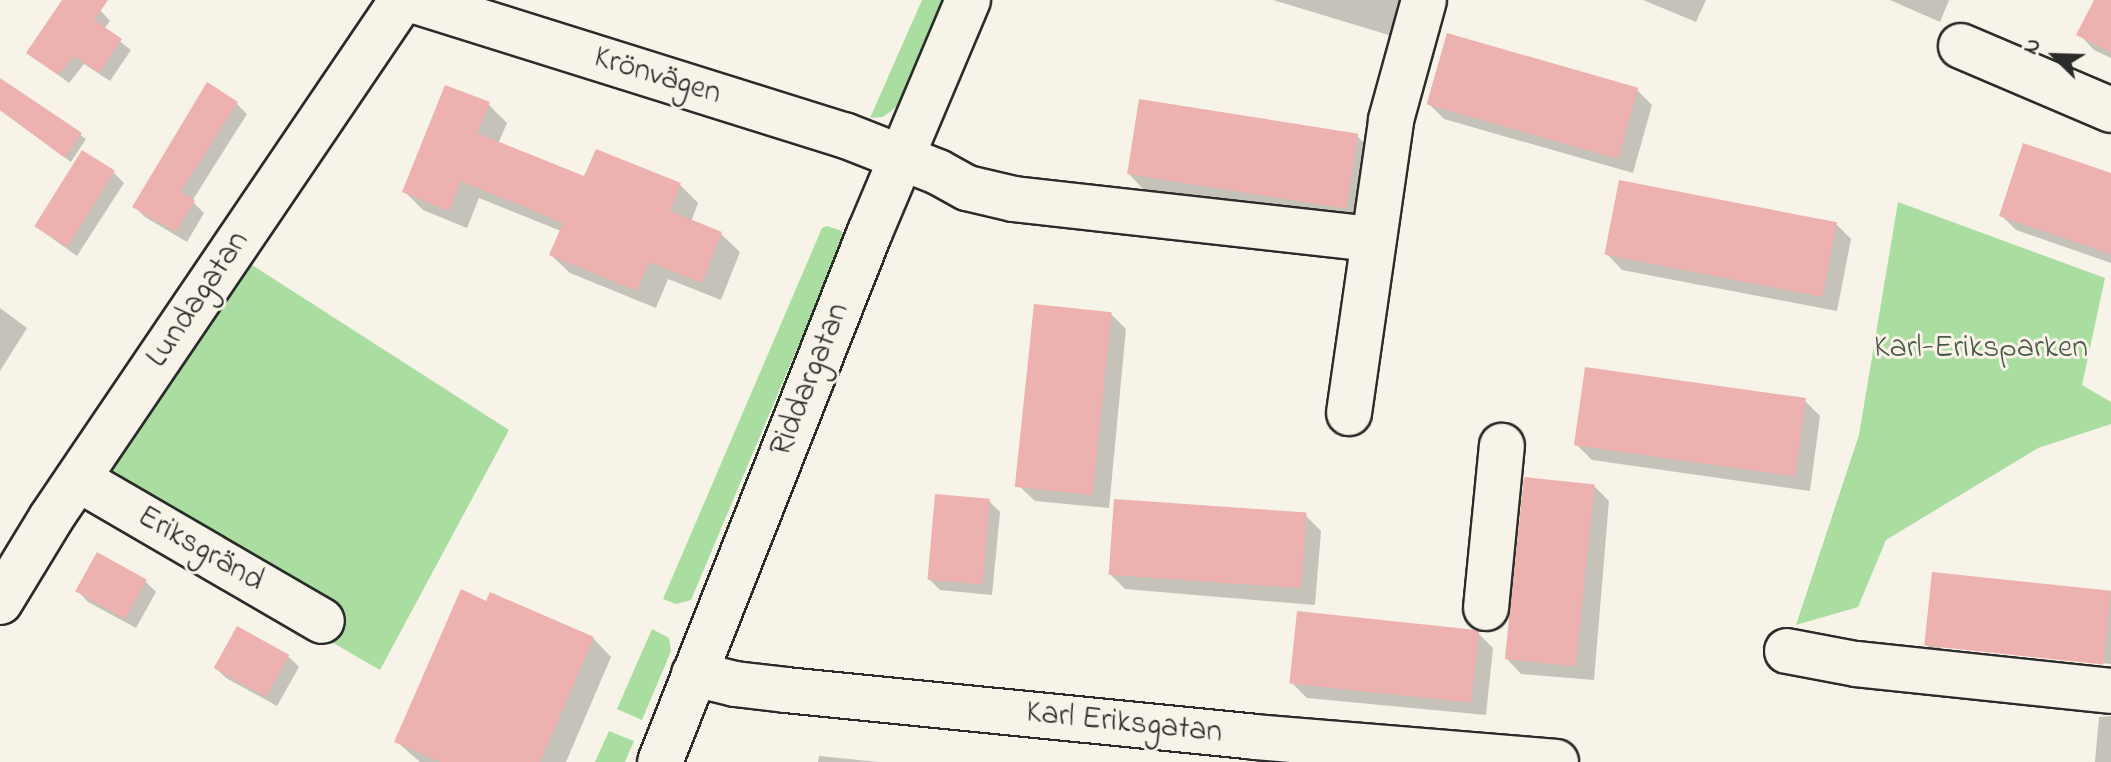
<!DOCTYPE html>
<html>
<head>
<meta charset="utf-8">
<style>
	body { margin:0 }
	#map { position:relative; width:2111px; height:762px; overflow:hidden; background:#f7f3e8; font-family:"Indie Flower",sans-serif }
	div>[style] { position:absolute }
	.green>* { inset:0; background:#a9dea0 }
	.shadow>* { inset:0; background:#0003 }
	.building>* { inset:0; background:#edb2af; transform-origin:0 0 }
	.roads { filter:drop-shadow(2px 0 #2b2b2b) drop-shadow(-2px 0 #2b2b2b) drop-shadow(0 2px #2b2b2b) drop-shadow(0 -2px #2b2b2b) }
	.minor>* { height:44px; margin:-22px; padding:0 22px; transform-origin:22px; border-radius:22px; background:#f7f3e8 }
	span { translate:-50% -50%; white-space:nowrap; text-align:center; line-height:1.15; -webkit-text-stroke:6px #f7f3e8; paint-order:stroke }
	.street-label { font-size:32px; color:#2b2b2b }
	.park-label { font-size:32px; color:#4a5848 }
	.north { position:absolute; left:2015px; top:16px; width:80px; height:80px; -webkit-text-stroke:6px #f7f3e8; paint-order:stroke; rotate:293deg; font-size:22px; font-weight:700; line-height:32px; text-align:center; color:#2b2b2b }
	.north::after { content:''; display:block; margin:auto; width:28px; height:36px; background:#2b2b2b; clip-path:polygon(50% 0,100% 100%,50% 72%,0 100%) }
</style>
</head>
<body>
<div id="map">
	<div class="green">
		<div style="clip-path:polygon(922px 0,943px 0,899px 105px,883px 117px,870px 118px)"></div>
		<div style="clip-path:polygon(1898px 202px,2105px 278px,2082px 385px,2111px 402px,2111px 424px,2038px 448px,1886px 540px,1858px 607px,1796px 625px,1859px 435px)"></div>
		<div style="clip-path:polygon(827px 226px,842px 231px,844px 237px,691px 600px,676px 604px,663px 599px,822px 228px)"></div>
		<div style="clip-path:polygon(252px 265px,509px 430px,380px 670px,323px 637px,119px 489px,111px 473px)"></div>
		<div style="clip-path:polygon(652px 629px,669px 638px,671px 651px,642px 720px,617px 709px)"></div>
		<div style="clip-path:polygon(609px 731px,634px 741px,625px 762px,595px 762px)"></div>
	</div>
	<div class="shadow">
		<div style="clip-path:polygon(65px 0,84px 0,101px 11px,110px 21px,104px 29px,131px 50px,110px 81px,84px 64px,69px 83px,29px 53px)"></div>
		<div style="clip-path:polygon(1273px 0,1414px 0,1402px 39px)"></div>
		<div style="clip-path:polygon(1643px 0,1706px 0,1696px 22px)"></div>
		<div style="clip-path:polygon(1890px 0,1949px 0,1940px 22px)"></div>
		<div style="clip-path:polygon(2096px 0,2111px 0,2111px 58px,2094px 50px,2079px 34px)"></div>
		<div style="clip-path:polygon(0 81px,86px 139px,71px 162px,0 110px)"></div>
		<div style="clip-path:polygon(1637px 90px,1652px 105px,1633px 173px,1444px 119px,1429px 104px)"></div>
		<div style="clip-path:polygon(236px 103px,247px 114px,192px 201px,204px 213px,187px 242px,145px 217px,134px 206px)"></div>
		<div style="clip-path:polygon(488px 104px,507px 123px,498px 144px,585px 179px,680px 185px,698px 203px,691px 222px,721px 234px,740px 252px,721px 300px,668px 279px,656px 308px,570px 273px,551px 255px,561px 231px,479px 198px,467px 228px,423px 210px,404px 191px)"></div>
		<div style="clip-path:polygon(1358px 137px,1373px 152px,1360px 225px,1143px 189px,1128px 173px)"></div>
		<div style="clip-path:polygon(114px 173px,124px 183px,77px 256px,35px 226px)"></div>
		<div style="clip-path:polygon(2111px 175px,2111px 263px,2016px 230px,2001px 215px)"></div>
		<div style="clip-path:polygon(1836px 224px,1851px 239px,1837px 311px,1622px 270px,1607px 254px)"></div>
		<div style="clip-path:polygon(0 308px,27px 328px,0 371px)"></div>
		<div style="clip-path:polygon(1111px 314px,1126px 329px,1109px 508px,1035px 501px,1019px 486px)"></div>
		<div style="clip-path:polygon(1805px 401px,1820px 416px,1810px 491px,1592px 460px,1577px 445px)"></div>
		<div style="clip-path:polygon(1594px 486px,1609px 501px,1594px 680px,1521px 674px,1506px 658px)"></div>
		<div style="clip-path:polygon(989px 501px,1000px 512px,992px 595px,940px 590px,929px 579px)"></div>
		<div style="clip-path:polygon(1306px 516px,1321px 531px,1315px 605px,1125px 589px,1110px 574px)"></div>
		<div style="clip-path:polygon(146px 582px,156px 592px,136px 628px,88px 602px,78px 591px)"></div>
		<div style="clip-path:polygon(2111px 592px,2111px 664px,1940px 646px,1940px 650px,2111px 668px,2111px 679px,1942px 661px,1927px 645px)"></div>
		<div style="clip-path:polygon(1478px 633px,1493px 648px,1486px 715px,1307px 698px,1292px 683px)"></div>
		<div style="clip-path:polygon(593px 638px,611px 657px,566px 762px,420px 762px,396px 741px)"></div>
		<div style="clip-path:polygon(289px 657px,299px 667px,277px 706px,226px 678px,216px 668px)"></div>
		<div style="clip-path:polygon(2111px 716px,2111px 762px,2095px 762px,2099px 717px)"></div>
		<div style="clip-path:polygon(819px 756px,879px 762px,818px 762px)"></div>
	</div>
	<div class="building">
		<div style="clip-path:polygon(62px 0,108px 0,94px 20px,122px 39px,99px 73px,74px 56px,58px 75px,26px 53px)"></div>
		<div style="clip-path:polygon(2094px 0,2111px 0,2111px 52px,2076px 35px)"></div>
		<div style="left:1447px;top:33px;width:199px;height:74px;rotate:16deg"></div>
		<div style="clip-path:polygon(0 78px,82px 133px,65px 158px,0 110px)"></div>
		<div style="clip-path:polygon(207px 82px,238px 102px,180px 192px,195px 200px,176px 232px,132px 207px)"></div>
		<div style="clip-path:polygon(445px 85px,490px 102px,477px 133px,584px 176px,596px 149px,681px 183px,670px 211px,722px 232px,702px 283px,649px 262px,637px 291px,549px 255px,563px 223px,461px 181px,449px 211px,402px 192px)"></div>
		<div style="left:1139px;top:99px;width:222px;height:76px;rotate:9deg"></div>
		<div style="clip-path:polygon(2023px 143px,2111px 173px,2111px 254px,1999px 216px)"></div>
		<div style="left:82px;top:150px;width:39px;height:90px;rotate:32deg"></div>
		<div style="left:1619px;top:180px;width:222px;height:76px;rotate:11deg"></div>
		<div style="left:1034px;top:304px;width:78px;height:184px;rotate:6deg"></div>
		<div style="left:1585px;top:367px;width:223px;height:79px;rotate:8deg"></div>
		<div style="left:1524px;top:477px;width:71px;height:183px;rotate:6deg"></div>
		<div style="left:935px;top:494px;width:55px;height:86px;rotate:5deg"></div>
		<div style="left:1114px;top:499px;width:193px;height:76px;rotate:4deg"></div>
		<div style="left:97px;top:552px;width:57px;height:45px;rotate:29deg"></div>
		<div style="left:1932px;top:572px;width:180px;height:74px;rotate:6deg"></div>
		<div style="clip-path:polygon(461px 589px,486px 601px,490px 592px,594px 637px,540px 762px,441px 762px,394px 742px)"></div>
		<div style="left:1297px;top:611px;width:183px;height:73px;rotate:6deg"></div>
		<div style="left:237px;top:626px;width:60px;height:48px;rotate:29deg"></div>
	</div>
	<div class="roads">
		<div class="minor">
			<div style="left:412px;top:0;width:453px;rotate:17.4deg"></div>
			<div style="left:844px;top:135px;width:101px;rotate:21.5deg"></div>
			<div style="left:938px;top:172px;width:33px;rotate:29deg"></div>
			<div style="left:967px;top:188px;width:48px;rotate:13.2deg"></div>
			<div style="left:1014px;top:199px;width:359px;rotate:6.4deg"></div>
			<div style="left:1961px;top:46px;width:163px;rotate:23.1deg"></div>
			<div style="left:1349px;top:413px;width:296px;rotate:-81.8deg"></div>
			<div style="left:1391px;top:120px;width:124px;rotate:-74.6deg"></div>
			<div style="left:78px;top:479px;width:282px;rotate:30.2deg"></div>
			<div style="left:0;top:602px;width:98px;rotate:-58.7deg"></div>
			<div style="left:51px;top:518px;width:626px;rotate:-55.88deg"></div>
			<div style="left:1486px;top:608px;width:163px;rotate:-84.4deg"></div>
			<div style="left:1787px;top:651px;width:70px;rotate:10.7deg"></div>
			<div style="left:1856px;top:664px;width:256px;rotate:6deg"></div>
			<div style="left:694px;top:674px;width:42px;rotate:13.7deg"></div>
			<div style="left:735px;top:684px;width:51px;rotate:6.7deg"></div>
			<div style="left:786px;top:690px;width:470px;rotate:5.7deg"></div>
			<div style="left:1254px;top:737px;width:303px;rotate:4.7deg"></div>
			<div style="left:660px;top:762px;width:570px;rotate:-68.39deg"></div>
			<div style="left:870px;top:232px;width:252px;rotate:-67.1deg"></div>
		</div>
	</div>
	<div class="street-label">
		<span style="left:657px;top:77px;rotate:17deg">Krönvägen</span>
		<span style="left:199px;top:300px;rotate:-56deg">Lundagatan</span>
		<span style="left:811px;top:380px;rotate:-68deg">Riddargatan</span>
		<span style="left:200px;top:550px;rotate:30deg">Eriksgränd</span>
		<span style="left:1124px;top:724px;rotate:6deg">Karl Eriksgatan</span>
	</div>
	<div class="park-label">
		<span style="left:1981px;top:349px">Karl-Eriksparken</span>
	</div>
	<div class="north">N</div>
</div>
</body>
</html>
